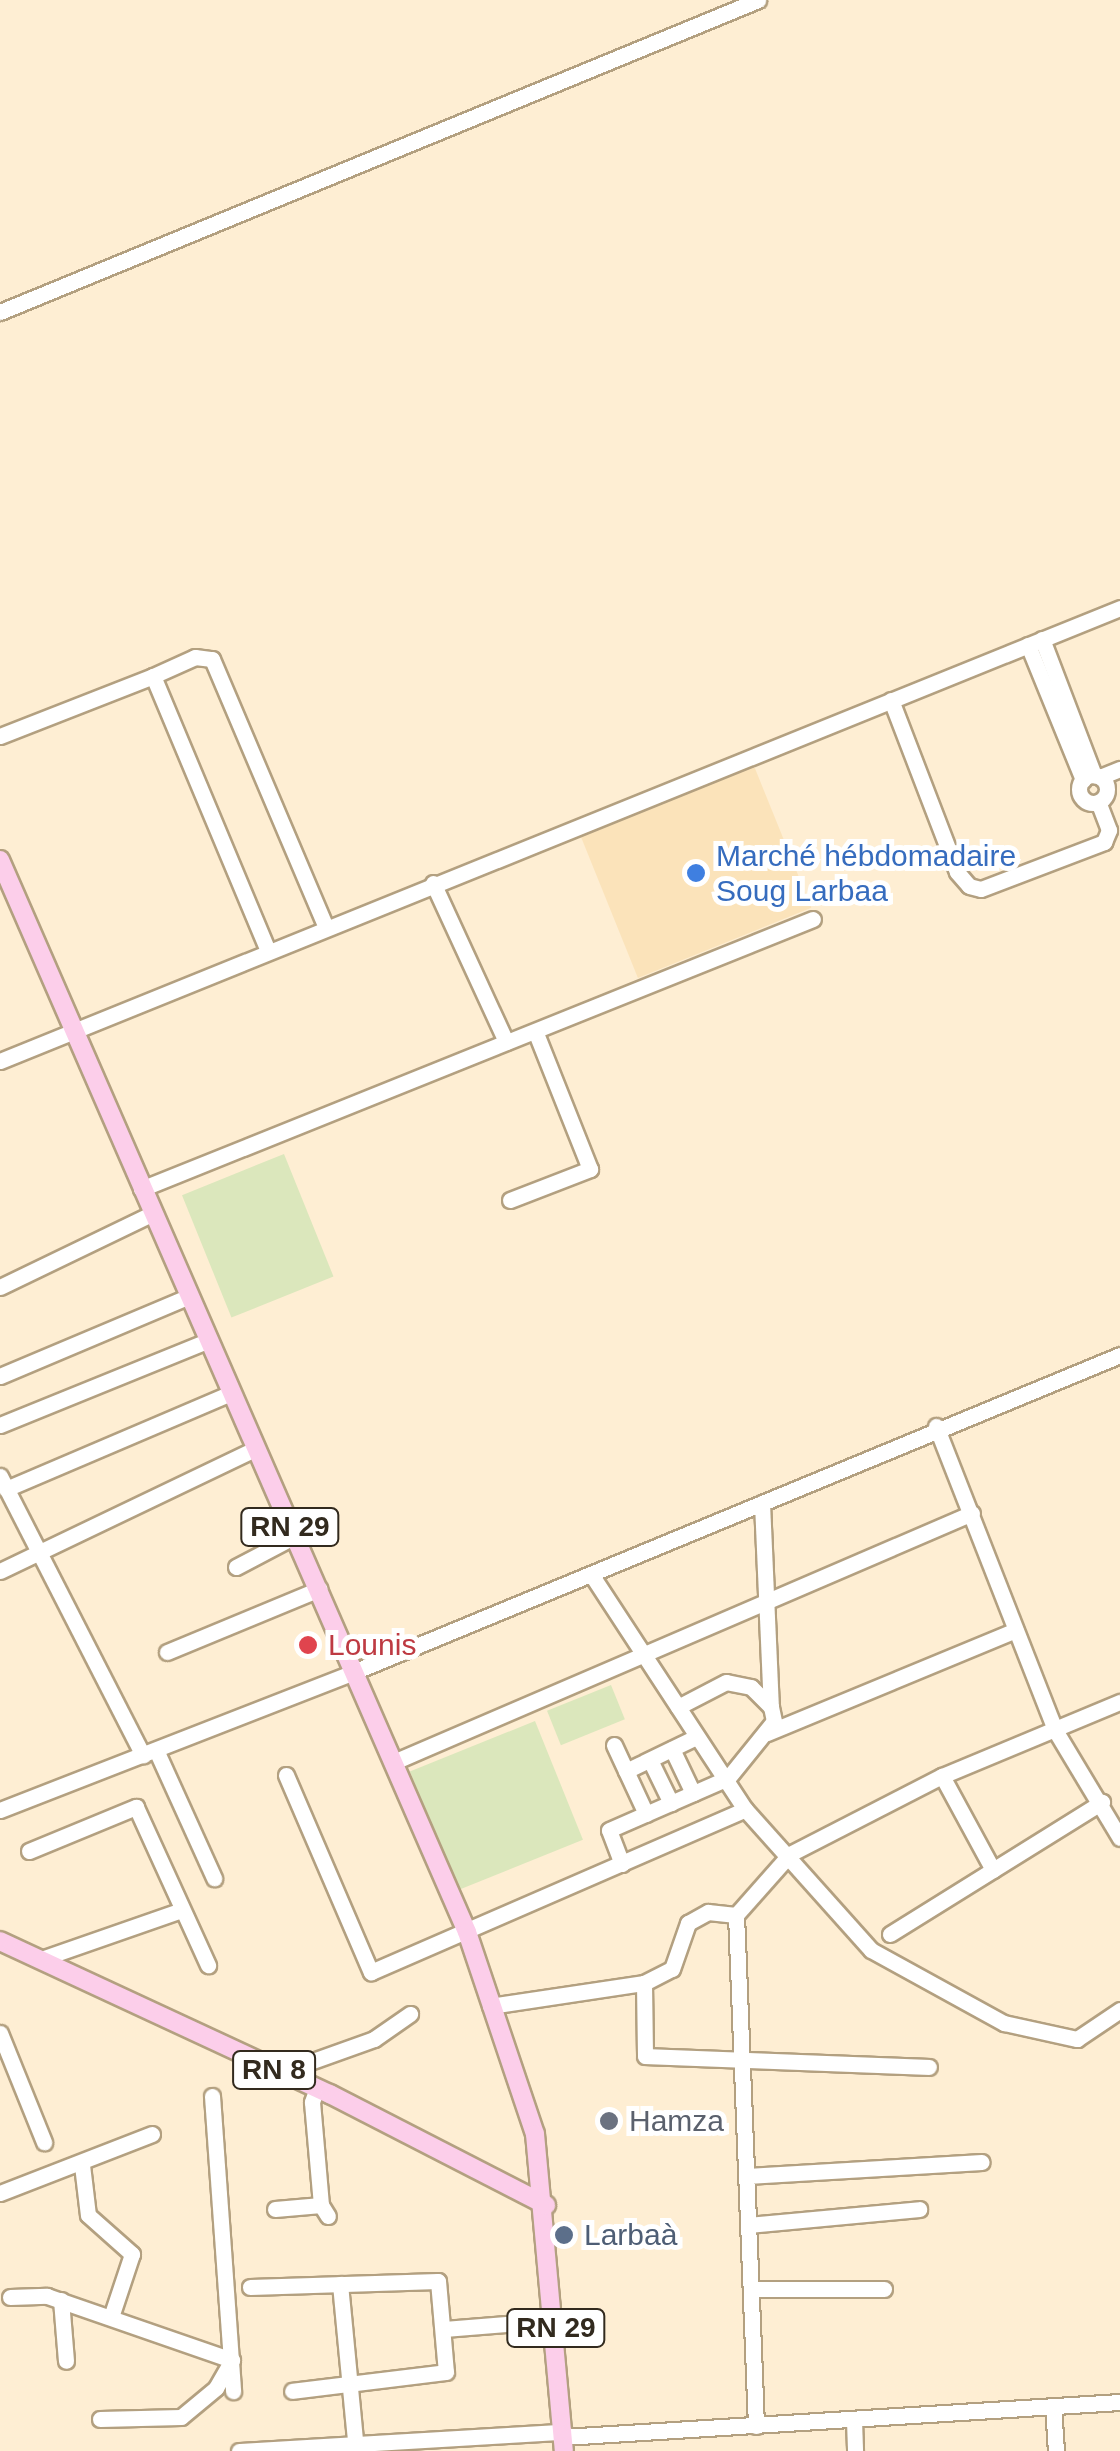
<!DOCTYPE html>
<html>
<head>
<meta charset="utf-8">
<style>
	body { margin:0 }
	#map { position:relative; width:1120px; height:2451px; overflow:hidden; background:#feeed3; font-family:Helvetica,sans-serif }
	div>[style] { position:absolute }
	.built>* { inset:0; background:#fbe3ba; transform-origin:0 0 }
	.green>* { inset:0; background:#dbe7bc; transform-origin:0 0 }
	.roads { filter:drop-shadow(2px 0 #b3a080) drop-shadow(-2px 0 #b3a080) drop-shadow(0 2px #b3a080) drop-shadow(0 -2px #b3a080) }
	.minor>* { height:15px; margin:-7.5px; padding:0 7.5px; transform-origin:7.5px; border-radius:7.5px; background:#fff }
	.minor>.ring { margin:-7.5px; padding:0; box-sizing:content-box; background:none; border:15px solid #fff; border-radius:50% }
	.major>* { height:18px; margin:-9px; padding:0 9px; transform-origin:9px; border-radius:9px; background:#fcceea }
	.dots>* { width:28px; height:28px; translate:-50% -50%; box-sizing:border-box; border:5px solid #fff; border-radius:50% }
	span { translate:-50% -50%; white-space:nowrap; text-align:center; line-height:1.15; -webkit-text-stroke:10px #fff; paint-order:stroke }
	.shield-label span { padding:2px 8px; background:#fff; border:2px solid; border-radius:8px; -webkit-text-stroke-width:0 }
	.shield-label { font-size:28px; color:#322a1e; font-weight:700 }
	.shop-label { font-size:30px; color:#366cbe }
	.left { translate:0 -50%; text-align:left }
	.health-label { font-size:30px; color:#be3a42 }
	.worship-label { font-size:30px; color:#5b616d }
	.service-label { font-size:30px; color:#4e5e75 }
</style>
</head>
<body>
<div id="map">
	<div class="built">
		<div style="left:754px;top:766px;width:153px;height:187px;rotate:68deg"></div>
	</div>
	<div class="green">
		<div style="left:284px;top:1154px;width:132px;height:110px;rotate:68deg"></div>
		<div style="left:611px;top:1685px;width:37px;height:69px;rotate:68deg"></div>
		<div style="left:535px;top:1721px;width:128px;height:135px;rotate:68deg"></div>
	</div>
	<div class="roads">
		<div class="minor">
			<div style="left:0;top:312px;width:820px;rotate:-22.37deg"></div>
			<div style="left:1042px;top:639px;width:146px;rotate:69.1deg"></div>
			<div style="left:1028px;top:645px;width:146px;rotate:67.8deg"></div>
			<div style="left:153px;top:676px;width:46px;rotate:-24.3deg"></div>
			<div style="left:195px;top:657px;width:17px;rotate:7deg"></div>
			<div style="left:212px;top:659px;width:292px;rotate:67deg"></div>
			<div style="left:891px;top:700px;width:184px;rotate:69deg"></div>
			<div style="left:957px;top:872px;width:18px;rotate:49deg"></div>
			<div style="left:969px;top:886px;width:12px;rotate:14deg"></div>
			<div style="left:981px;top:889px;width:132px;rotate:-20.9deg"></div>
			<div style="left:1104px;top:842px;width:13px;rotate:-67deg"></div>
			<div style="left:1109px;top:830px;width:30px;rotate:-111deg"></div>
			<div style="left:0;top:736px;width:164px;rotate:-21.4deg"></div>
			<div style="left:153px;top:676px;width:298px;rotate:67.3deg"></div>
			<div class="ring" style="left:1079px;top:775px;width:13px;height:13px"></div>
			<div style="left:1100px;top:777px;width:22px;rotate:-22deg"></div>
			<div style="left:433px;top:883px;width:175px;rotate:65.3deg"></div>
			<div style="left:0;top:1061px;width:1208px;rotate:-22.02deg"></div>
			<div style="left:141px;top:1189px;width:724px;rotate:-21.89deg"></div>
			<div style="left:510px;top:1200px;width:86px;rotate:-21.2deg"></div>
			<div style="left:590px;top:1169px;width:146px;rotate:-111.7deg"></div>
			<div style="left:0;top:1287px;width:168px;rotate:-25.8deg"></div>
			<div style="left:0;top:1376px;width:201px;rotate:-22.9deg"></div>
			<div style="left:0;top:1425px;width:223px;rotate:-22.1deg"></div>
			<div style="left:936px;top:1426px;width:326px;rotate:68.6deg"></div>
			<div style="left:1055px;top:1730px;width:126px;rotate:59deg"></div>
			<div style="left:0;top:1476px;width:314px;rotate:62.9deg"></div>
			<div style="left:6px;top:1489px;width:245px;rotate:-23.1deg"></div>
			<div style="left:762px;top:1503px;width:204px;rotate:87.5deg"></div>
			<div style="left:236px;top:1567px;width:67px;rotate:-27.7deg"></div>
			<div style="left:0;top:1571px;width:283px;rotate:-25.6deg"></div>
			<div style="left:591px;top:1574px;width:281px;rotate:56.8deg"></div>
			<div style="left:745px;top:1809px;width:189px;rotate:48.2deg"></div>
			<div style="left:871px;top:1950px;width:152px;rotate:28.8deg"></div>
			<div style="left:1004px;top:2023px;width:75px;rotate:12.4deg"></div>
			<div style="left:1077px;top:2039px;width:52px;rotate:-34deg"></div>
			<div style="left:167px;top:1652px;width:165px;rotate:-22.5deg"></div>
			<div style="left:767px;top:1733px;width:269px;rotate:-22.5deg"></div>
			<div style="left:614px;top:1745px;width:76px;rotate:65.1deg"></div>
			<div style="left:672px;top:1749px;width:49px;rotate:64.5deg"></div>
			<div style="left:156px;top:1750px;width:141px;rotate:65.6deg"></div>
			<div style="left:650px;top:1760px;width:48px;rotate:64deg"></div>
			<div style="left:396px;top:1761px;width:627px;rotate:-23.29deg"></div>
			<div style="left:626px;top:1771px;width:78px;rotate:-25.9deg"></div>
			<div style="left:286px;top:1775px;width:215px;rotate:66.7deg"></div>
			<div style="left:371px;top:1972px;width:408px;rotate:-23.5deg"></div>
			<div style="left:942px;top:1776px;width:107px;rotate:61.5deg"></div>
			<div style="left:0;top:1810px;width:382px;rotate:-21.3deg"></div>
			<div style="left:356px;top:1671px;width:827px;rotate:-22.47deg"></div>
			<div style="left:29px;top:1851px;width:116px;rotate:-22.4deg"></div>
			<div style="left:136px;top:1807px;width:174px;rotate:65.5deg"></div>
			<div style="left:622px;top:1864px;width:36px;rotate:-111deg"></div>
			<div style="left:609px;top:1830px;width:130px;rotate:-23.6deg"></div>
			<div style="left:728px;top:1778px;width:73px;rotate:-51.1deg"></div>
			<div style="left:774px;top:1721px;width:14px;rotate:-102deg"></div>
			<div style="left:771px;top:1707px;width:28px;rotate:-135deg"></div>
			<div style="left:751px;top:1687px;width:25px;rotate:-169deg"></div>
			<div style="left:726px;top:1682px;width:54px;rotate:152.5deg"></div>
			<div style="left:890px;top:1934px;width:250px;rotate:-31.9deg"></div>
			<div style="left:41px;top:1959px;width:149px;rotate:-19.2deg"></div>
			<div style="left:644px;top:1983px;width:73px;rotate:89.2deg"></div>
			<div style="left:645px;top:2056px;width:284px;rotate:2.2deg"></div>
			<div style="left:490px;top:2006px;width:156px;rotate:-8.5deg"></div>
			<div style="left:644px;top:1983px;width:31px;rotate:-27deg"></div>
			<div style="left:672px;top:1969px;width:49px;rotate:-70.8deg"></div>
			<div style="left:688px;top:1923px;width:23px;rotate:-29deg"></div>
			<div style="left:708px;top:1912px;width:28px;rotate:6deg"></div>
			<div style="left:0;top:2033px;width:118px;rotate:68deg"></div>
			<div style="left:279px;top:2073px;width:101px;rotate:-19.7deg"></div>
			<div style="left:374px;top:2039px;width:44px;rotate:-34.8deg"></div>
			<div style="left:317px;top:2088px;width:15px;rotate:110deg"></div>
			<div style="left:312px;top:2102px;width:103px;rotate:85deg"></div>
			<div style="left:321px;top:2205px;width:13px;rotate:58deg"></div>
			<div style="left:212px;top:2096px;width:296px;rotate:85.9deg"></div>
			<div style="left:82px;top:2165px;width:50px;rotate:83.2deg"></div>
			<div style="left:88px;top:2215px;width:59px;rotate:41.6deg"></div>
			<div style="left:132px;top:2254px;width:66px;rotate:108.4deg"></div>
			<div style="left:747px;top:2176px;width:235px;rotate:-3.4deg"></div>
			<div style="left:0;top:2193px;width:163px;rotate:-21.2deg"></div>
			<div style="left:275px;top:2209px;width:46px;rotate:-5deg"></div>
			<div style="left:748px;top:2225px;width:172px;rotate:-5.3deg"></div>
			<div style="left:340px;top:2284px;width:168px;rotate:84.5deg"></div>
			<div style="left:250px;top:2287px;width:188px;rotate:-1.8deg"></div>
			<div style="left:438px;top:2281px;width:91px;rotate:85deg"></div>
			<div style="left:446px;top:2372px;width:155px;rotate:173deg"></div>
			<div style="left:751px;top:2289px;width:133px"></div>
			<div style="left:10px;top:2297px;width:37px;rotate:-2deg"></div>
			<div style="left:47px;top:2296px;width:196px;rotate:19.1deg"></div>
			<div style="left:232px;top:2360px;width:32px;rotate:120deg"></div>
			<div style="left:216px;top:2388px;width:45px;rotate:140.4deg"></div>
			<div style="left:181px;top:2417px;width:81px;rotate:178.6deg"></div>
			<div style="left:61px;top:2300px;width:61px;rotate:85.3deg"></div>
			<div style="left:444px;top:2329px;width:112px;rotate:-4.6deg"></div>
			<div style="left:1053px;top:2406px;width:45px;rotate:86.2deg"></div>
			<div style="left:854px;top:2420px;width:31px;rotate:88deg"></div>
			<div style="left:756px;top:2426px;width:511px;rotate:-92.24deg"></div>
			<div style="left:736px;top:1915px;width:81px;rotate:-48.5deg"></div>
			<div style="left:790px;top:1854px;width:171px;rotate:-27.2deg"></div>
			<div style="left:942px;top:1776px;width:193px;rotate:-22.6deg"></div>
			<div style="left:563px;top:2437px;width:558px;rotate:-3.6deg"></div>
			<div style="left:239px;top:2451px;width:325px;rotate:-3.4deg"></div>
		</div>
		<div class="major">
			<div style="left:0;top:860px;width:1169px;rotate:66.46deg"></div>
			<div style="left:467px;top:1932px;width:213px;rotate:71.4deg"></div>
			<div style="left:535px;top:2134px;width:318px;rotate:84.8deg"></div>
			<div style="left:0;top:1941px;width:364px;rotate:24.9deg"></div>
			<div style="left:330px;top:2094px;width:243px;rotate:27.2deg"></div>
		</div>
	</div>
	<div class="dots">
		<div style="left:696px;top:873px;background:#3f7fe0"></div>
		<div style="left:308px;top:1645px;background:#e0444e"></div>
		<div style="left:609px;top:2121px;background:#6b7280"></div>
		<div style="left:564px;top:2235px;background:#5c6f8a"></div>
	</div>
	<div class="shield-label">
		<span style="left:290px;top:1527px">RN 29</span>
		<span style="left:274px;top:2070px">RN 8</span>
		<span style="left:556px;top:2328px">RN 29</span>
	</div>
	<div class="shop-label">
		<span class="left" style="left:716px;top:873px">Marché hébdomadaire<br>Soug Larbaa</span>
	</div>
	<div class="health-label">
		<span class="left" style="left:328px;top:1645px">Lounis</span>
	</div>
	<div class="worship-label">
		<span class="left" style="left:629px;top:2121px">Hamza</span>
	</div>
	<div class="service-label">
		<span class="left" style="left:584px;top:2235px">Larbaà</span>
	</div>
</div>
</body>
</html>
